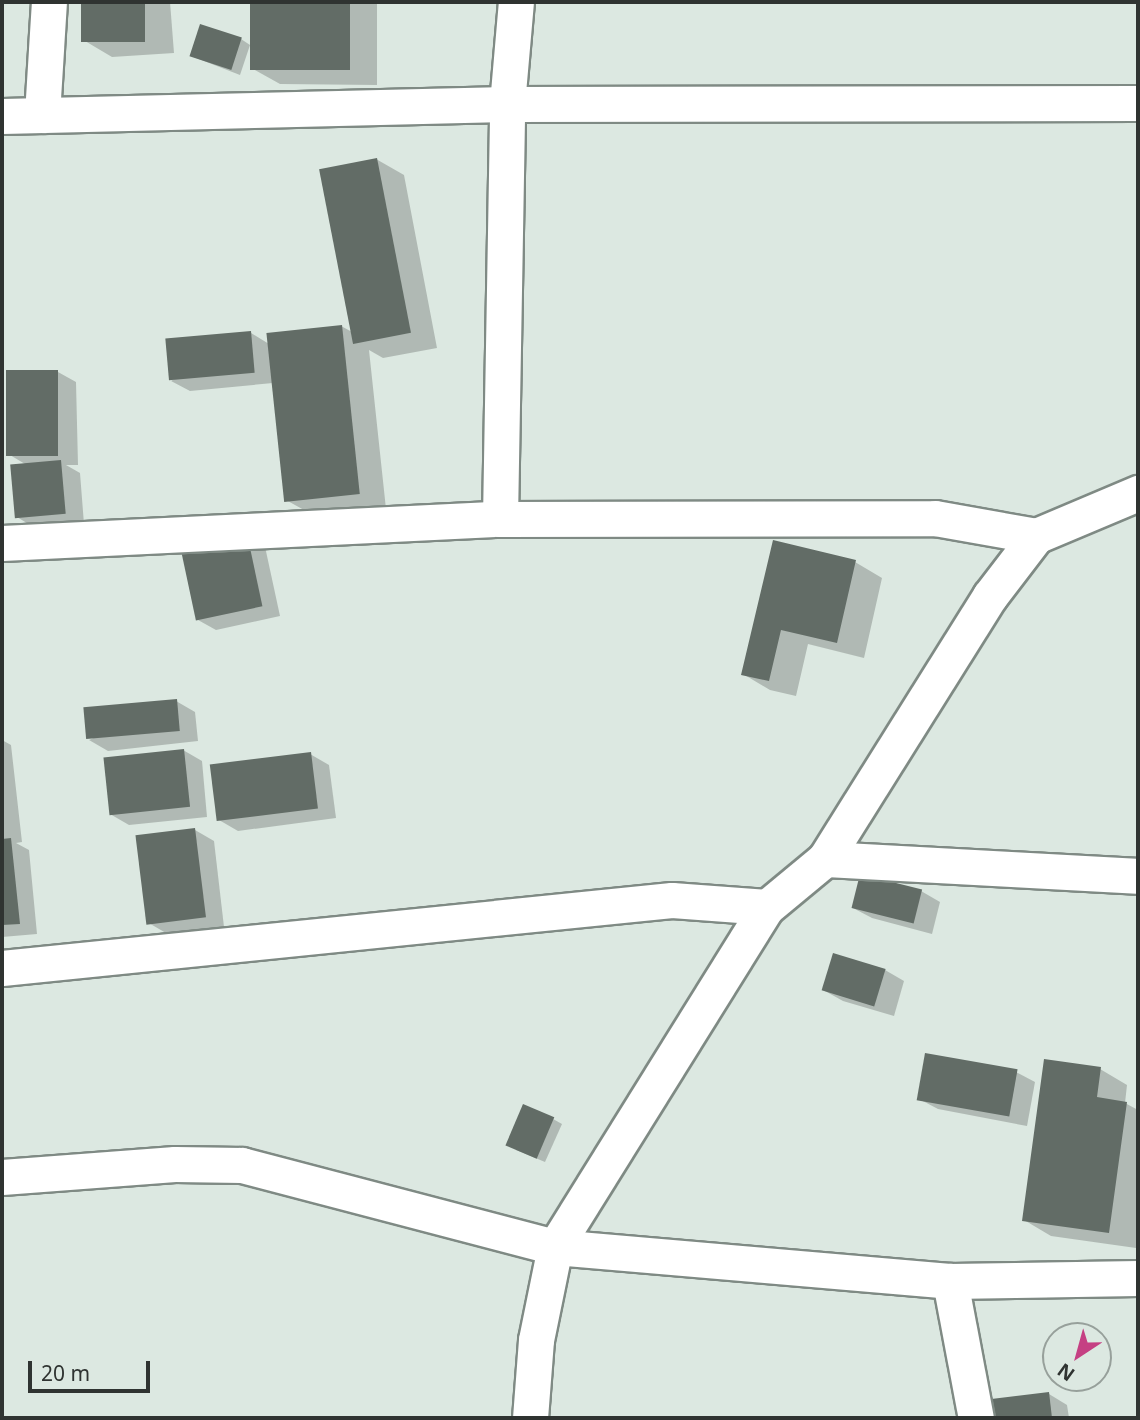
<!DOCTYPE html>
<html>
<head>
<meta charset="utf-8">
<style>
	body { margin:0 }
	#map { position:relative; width:1140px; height:1420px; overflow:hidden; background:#dce8e1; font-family:"Noto Sans",sans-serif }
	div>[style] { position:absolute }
	.shadow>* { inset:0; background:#0003 }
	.building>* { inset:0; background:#626c66; transform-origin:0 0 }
	.roads { filter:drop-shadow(2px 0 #7f8a84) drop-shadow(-2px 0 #7f8a84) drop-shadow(0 2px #7f8a84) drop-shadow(0 -2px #7f8a84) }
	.street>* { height:35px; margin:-17.5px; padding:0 17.5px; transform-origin:17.5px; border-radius:17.5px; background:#fff }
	span { translate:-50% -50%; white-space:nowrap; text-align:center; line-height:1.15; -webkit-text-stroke:7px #dce8e1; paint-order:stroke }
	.frame { position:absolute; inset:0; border:4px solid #2f3331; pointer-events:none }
	.north { position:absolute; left:1042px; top:1322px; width:70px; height:70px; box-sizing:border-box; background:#dce8e1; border:2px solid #97a09b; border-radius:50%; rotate:216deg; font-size:19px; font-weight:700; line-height:28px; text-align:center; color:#2f3331 }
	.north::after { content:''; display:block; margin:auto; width:24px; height:32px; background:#c54083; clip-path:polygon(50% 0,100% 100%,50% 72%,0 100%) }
	.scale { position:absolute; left:28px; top:1361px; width:122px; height:32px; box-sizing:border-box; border:4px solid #2f3331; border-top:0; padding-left:9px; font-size:21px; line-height:24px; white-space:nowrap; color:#2f3331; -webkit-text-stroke:5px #dce8e1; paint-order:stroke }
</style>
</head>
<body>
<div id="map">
	<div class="shadow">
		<div style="clip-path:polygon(82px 2px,170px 2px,174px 53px,112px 57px,85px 41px)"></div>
		<div style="clip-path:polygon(252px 2px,377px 2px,377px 85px,280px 84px,253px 69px)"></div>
		<div style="clip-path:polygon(241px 39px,250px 45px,240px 75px,191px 56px)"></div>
		<div style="clip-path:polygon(376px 159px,404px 175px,437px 348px,383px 358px,369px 350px,386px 509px,313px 515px,286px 500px,273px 383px,190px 391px,171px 381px,251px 333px,269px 344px,341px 326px,354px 333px)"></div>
		<div style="clip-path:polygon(58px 372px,76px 382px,78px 465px,66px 465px,80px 473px,84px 524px,35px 528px,17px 517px,25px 464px,10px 455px)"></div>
		<div style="clip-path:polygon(264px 542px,280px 616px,216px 630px,198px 620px,181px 544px)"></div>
		<div style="clip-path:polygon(775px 542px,855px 562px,882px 578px,864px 658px,808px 644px,796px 696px,770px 690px,743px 674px)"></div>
		<div style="clip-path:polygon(176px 701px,195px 712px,198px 741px,108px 751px,89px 740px)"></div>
		<div style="clip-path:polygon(2px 740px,11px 745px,22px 842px,16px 843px,29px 850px,37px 934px,2px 937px)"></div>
		<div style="clip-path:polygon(183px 750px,202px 761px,207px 817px,129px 825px,110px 814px)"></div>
		<div style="clip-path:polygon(310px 754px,329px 765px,336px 818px,238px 831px,219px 820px)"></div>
		<div style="clip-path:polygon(195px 830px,214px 841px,224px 927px,166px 933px,147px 922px)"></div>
		<div style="clip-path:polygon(921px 891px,940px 902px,932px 934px,872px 918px,853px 908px)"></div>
		<div style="clip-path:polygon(885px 970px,904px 981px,894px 1016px,843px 1001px,825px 991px)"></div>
		<div style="clip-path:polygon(1100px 1069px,1127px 1085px,1125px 1103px,1138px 1110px,1136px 1248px,1051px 1236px,1024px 1220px)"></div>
		<div style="clip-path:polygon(1016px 1072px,1035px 1082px,1027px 1126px,938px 1109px,919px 1099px)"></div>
		<div style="clip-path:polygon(553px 1119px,562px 1124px,545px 1162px,516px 1150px)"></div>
		<div style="clip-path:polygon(1049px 1394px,1067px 1405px,1069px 1418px,979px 1418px)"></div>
	</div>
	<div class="building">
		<div style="left:81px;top:2px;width:64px;height:40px"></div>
		<div style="left:250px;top:2px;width:100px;height:68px"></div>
		<div style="left:200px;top:24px;width:44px;height:34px;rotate:18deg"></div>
		<div style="left:377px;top:158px;width:178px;height:59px;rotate:79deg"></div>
		<div style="left:342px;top:325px;width:170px;height:76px;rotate:84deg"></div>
		<div style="left:251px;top:331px;width:42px;height:86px;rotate:85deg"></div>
		<div style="left:6px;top:370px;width:52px;height:86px"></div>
		<div style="left:61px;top:460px;width:54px;height:51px;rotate:85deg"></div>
		<div style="left:246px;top:529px;width:79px;height:68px;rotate:78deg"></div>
		<div style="clip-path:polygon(773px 540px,856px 560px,837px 643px,781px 630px,769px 681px,741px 675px)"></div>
		<div style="left:177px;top:699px;width:32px;height:94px;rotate:85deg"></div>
		<div style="left:184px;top:749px;width:58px;height:81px;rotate:84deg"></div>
		<div style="left:311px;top:752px;width:57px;height:102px;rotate:83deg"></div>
		<div style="left:195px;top:828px;width:90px;height:60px;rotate:83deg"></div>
		<div style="clip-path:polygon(11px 838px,20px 924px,2px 925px,2px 839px)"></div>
		<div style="left:860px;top:874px;width:64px;height:35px;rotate:14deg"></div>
		<div style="left:833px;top:953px;width:55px;height:39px;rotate:17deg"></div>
		<div style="left:925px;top:1053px;width:94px;height:48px;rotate:10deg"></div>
		<div style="clip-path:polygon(1044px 1059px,1101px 1067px,1097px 1097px,1127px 1102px,1109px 1233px,1022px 1221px)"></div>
		<div style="left:523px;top:1104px;width:34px;height:45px;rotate:23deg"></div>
		<div style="clip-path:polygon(1049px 1392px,1052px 1418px,977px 1418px,975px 1401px)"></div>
	</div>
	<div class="roads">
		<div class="street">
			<div style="left:42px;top:115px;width:113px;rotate:-86.5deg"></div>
			<div style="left:2px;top:116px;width:505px;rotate:-1.36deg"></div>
			<div style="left:507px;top:104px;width:631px;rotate:-0.09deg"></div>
			<div style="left:500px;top:519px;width:415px;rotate:-89deg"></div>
			<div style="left:507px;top:104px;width:102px;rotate:-85deg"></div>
			<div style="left:2px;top:543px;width:499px;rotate:-2.8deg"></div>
			<div style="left:500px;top:519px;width:435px;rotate:-0.1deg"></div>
			<div style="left:935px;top:518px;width:103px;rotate:10.1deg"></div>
			<div style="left:825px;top:859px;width:313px;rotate:3.1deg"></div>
			<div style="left:2px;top:968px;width:673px;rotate:-5.8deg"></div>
			<div style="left:672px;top:900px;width:95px;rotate:4.2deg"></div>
			<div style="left:2px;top:1177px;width:173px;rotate:-4.3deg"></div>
			<div style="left:175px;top:1164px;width:67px;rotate:0.9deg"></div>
			<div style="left:242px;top:1165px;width:324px;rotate:14.7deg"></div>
			<div style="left:555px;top:1247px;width:396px;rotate:4.9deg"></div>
			<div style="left:950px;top:1281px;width:188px;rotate:-0.9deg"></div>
			<div style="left:950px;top:1281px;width:139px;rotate:79.3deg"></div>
			<div style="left:530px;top:1418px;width:78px;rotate:-85.6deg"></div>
			<div style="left:536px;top:1340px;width:95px;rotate:-78.5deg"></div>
			<div style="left:555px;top:1247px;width:401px;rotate:-58.1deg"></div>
			<div style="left:767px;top:907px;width:75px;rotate:-39.6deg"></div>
			<div style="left:825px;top:859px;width:310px;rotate:-57.9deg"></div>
			<div style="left:990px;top:596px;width:76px;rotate:-52.5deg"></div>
			<div style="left:1036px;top:536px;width:111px;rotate:-22.9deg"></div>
		</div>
	</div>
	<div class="frame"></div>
	<div class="north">N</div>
	<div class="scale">20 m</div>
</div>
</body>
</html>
